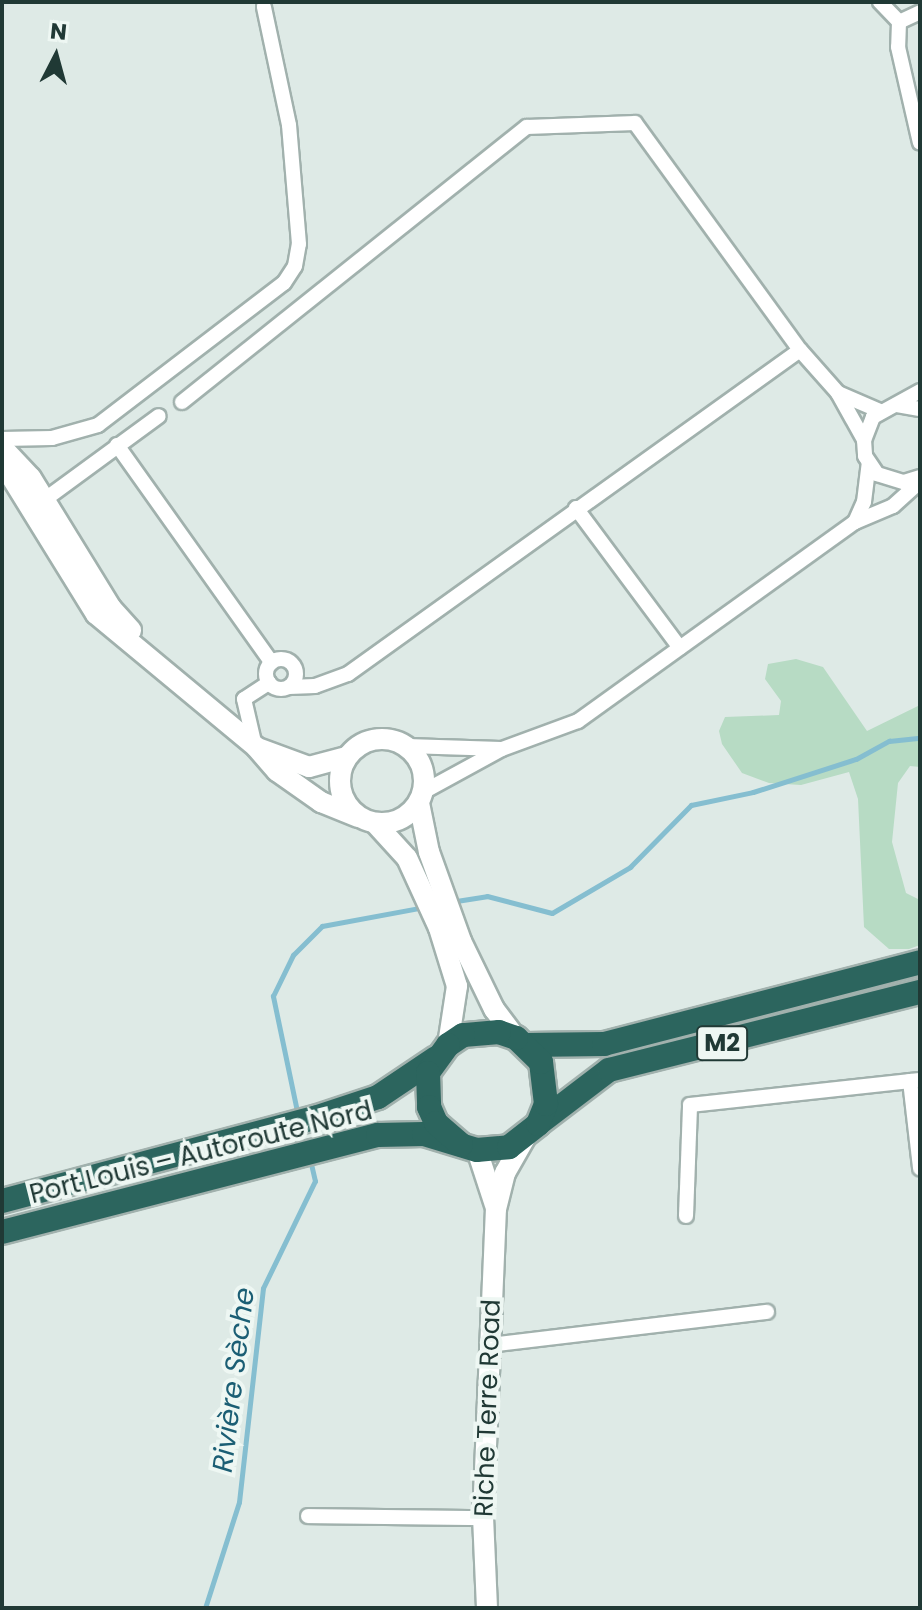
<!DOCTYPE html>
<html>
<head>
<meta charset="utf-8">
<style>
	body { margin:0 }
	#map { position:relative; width:922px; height:1610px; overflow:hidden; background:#deeae6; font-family:Poppins,sans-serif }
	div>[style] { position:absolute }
	.green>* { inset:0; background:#b7dbc4 }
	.stream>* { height:5px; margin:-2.5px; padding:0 2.5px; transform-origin:2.5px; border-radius:2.5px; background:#85bed0 }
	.roads { filter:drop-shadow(2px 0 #a1b1ad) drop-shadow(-2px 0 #a1b1ad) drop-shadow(0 2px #a1b1ad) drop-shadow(0 -2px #a1b1ad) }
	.street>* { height:14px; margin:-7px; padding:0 7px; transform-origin:7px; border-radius:7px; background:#fff }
	.street>.ring { margin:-7px; padding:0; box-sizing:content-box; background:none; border:14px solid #fff; border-radius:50% }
	.secondary>* { height:20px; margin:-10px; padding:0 10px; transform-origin:10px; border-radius:10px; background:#fff }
	.secondary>.ring { margin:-10px; padding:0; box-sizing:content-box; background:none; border:20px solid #fff; border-radius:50% }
	.highway>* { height:24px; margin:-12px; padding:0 12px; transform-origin:12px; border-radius:12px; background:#2c655e }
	span { translate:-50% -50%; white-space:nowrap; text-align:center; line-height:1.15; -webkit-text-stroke:8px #eef7f3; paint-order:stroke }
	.shield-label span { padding:2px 6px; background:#eef7f3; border:2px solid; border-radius:6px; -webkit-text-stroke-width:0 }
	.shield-label { font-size:24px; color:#203935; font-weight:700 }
	.street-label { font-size:26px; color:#203935 }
	.water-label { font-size:28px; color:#1b5e74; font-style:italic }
	.frame { position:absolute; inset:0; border:4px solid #203935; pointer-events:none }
	.north { position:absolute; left:16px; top:16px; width:80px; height:80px; -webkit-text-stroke:6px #eef7f3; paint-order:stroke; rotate:6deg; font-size:22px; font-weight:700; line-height:32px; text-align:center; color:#203935 }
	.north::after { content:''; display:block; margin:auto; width:28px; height:36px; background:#203935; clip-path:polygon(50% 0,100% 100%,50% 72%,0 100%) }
</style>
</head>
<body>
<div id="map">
	<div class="green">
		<div style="clip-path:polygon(796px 659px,823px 667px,867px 731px,920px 705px,920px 767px,910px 766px,898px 783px,892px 842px,906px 893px,920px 900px,920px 945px,909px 949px,889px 949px,864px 927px,858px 799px,849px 772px,801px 785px,769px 783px,742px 773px,722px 744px,719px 731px,725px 717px,779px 715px,781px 701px,765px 679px,768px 664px)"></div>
	</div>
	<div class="stream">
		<div style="left:450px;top:902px;width:37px;rotate:-9deg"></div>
		<div style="left:487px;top:896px;width:67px;rotate:14.7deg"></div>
		<div style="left:552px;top:913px;width:91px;rotate:-30.5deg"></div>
		<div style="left:630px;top:867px;width:87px;rotate:-45.5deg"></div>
		<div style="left:691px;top:805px;width:63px;rotate:-11.8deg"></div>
		<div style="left:753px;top:792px;width:108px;rotate:-17.8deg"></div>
		<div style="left:856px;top:759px;width:38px;rotate:-29deg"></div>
		<div style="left:889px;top:741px;width:31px;rotate:-6deg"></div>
		<div style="left:298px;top:1116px;width:123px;rotate:-101.8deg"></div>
		<div style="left:273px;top:996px;width:46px;rotate:-64deg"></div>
		<div style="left:293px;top:955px;width:41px;rotate:-45deg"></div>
		<div style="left:322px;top:926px;width:105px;rotate:-10.5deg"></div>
		<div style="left:205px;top:1608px;width:111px;rotate:-72.2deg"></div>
		<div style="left:239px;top:1502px;width:215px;rotate:-83.6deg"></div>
		<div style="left:263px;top:1288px;width:119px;rotate:-64.1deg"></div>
		<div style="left:315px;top:1181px;width:22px;rotate:-103deg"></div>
	</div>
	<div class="roads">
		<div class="street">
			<div style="left:880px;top:2px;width:28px;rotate:46deg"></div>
			<div style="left:899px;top:22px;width:25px;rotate:92deg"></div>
			<div style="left:898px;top:47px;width:98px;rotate:77.1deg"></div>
			<div style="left:899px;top:22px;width:23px;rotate:-25deg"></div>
			<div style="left:920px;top:391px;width:54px;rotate:151deg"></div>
			<div style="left:873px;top:417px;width:25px;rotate:111deg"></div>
			<div style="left:864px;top:440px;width:16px;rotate:86deg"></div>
			<div style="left:865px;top:456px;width:22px;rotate:56deg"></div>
			<div style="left:877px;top:474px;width:28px;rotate:17deg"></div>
			<div style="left:904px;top:482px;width:17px;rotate:-17deg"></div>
			<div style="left:838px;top:393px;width:46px;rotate:23.2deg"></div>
			<div style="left:182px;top:402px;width:441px;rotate:-38.6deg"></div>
			<div style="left:527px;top:127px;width:108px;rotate:-2.1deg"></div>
			<div style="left:635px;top:123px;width:281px;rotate:54deg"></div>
			<div style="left:897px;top:405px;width:23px;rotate:10deg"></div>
			<div style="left:2px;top:439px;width:50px;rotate:-1.1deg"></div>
			<div style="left:52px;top:438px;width:48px;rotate:-15.8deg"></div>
			<div style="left:98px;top:425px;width:234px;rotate:-37.4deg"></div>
			<div style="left:284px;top:283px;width:20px;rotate:-57deg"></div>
			<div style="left:295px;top:266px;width:22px;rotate:-80deg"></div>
			<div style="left:299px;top:244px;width:119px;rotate:-94.8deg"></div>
			<div style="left:289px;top:125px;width:121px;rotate:-102deg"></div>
			<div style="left:117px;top:445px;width:267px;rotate:54.6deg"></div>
			<div style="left:40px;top:503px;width:147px;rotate:-36.2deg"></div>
			<div style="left:576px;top:508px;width:174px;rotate:53.4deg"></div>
			<div style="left:855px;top:522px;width:22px;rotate:-66deg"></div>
			<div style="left:864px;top:502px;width:39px;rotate:-83deg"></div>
			<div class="ring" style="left:266px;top:659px;width:16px;height:16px"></div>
			<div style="left:289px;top:687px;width:26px;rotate:-2deg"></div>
			<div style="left:315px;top:686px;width:35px;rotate:-20deg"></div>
			<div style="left:348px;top:674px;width:556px;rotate:-35.63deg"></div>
			<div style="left:800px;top:350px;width:57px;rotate:48.5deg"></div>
			<div style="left:838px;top:393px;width:54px;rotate:61deg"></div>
			<div style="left:254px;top:742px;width:44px;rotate:-103.1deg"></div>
			<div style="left:244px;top:699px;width:30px;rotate:-33deg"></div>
			<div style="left:407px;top:746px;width:94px;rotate:1.8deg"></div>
			<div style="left:423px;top:792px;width:90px;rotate:-28.6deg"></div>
			<div style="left:502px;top:749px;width:81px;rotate:-20.2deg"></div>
			<div style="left:578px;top:721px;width:341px;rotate:-35.7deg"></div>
			<div style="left:855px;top:522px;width:41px;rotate:-22.8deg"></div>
			<div style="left:893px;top:506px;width:36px;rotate:-42deg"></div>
			<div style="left:910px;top:1081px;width:88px;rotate:83.4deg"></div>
			<div style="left:686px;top:1216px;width:111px;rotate:-87.9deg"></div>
			<div style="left:690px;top:1105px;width:231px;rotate:-6.2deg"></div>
			<div style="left:489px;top:1345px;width:280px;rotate:-6.8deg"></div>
			<div style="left:308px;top:1516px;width:175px;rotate:0.7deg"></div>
		</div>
		<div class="secondary">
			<div style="left:2px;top:447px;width:42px;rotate:46.9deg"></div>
			<div style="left:31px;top:478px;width:153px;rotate:58.4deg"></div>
			<div style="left:111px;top:608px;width:30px;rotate:48deg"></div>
			<div style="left:2px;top:462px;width:179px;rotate:58.3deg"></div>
			<div style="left:96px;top:614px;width:208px;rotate:39.7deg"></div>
			<div style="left:256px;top:747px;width:32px;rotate:49deg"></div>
			<div style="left:277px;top:771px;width:54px;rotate:35.2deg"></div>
			<div style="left:321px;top:802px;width:40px;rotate:22deg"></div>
			<div class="ring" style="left:340px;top:739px;width:64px;height:64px"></div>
			<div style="left:260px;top:749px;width:52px;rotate:20.2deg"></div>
			<div style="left:309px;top:767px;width:38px;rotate:-15deg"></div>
			<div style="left:419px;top:803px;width:50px;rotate:78.5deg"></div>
			<div style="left:429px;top:852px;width:95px;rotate:70.2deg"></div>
			<div style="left:461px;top:941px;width:76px;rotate:64.1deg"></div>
			<div style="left:494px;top:1009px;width:36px;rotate:53deg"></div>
			<div style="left:375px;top:823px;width:47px;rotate:47.6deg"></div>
			<div style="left:407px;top:858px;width:77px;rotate:65.4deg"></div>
			<div style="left:439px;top:928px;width:61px;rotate:72.8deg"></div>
			<div style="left:457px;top:986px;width:60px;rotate:98.7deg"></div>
			<div style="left:477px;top:1150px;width:58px;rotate:71.9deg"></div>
			<div style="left:487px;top:1608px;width:90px;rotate:-92.5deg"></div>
			<div style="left:483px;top:1518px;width:309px;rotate:-87.6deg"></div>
			<div style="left:496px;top:1209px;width:37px;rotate:-76deg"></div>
			<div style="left:505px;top:1173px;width:40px;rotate:-60.3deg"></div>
		</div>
		<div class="highway">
			<div style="left:527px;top:1045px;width:77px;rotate:-0.7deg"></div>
			<div style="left:604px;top:1044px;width:326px;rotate:-14.5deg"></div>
			<div style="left:538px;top:1124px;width:89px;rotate:-37.3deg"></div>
			<div style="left:609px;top:1070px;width:321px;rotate:-14.1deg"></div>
			<div style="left:2px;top:1201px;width:324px;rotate:-14.9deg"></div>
			<div style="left:315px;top:1118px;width:66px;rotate:-18.4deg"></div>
			<div style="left:378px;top:1097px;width:70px;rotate:-33.9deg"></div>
			<div style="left:2px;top:1232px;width:388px;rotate:-14.5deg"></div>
			<div style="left:378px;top:1135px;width:46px;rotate:-1.2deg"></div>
			<div style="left:424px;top:1134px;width:55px;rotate:16.8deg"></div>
			<div style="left:477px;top:1150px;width:32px;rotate:-5deg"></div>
			<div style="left:509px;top:1147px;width:37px;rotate:-38deg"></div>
			<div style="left:538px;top:1124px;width:22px;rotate:-68deg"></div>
			<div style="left:546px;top:1104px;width:42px;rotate:-96.8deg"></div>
			<div style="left:541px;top:1062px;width:35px;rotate:-136deg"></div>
			<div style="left:516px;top:1038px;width:18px;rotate:-161deg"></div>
			<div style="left:499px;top:1032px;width:36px;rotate:175deg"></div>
			<div style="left:463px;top:1035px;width:18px;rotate:146deg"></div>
			<div style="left:448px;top:1045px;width:34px;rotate:126deg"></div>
			<div style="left:428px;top:1073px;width:34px;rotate:88deg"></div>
			<div style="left:429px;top:1107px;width:17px;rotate:66deg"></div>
			<div style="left:436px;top:1123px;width:33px;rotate:41deg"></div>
		</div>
	</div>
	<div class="shield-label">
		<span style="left:722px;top:1043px">M2</span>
	</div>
	<div class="street-label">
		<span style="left:201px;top:1153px;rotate:-14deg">Port Louis – Autoroute Nord</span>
		<span style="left:488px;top:1408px;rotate:-88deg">Riche Terre Road</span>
	</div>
	<div class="water-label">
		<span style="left:234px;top:1380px;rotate:-83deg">Rivière Sèche</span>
	</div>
	<div class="frame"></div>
	<div class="north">N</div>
</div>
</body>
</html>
